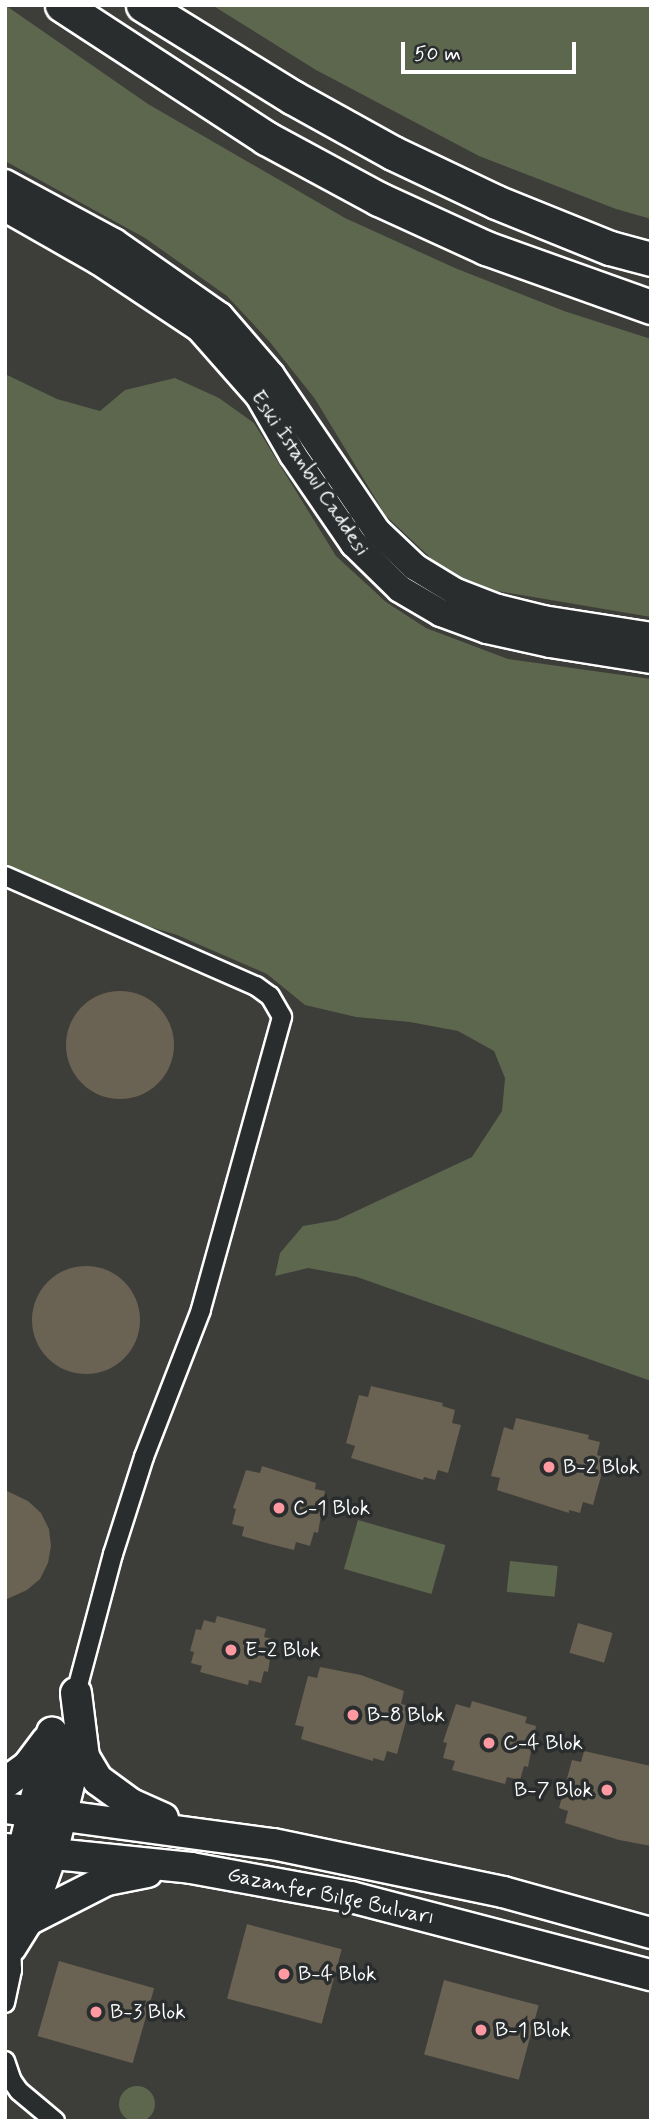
<!DOCTYPE html>
<html>
<head>
<meta charset="utf-8">
<style>
	body { margin:0 }
	#map { position:relative; width:656px; height:2126px; overflow:hidden; background:#3d3d39; font-family:Mynerve,sans-serif }
	div>[style] { position:absolute }
	.green>* { inset:0; background:#5c674e; transform-origin:0 0 }
	.round { border-radius:50% }
	.building>* { inset:0; background:#6a6252; transform-origin:0 0 }
	.roads { filter:drop-shadow(2px 0 #fff) drop-shadow(-2px 0 #fff) drop-shadow(0 2px #fff) drop-shadow(0 -2px #fff) }
	.street>* { height:18px; margin:-9px; padding:0 9px; transform-origin:9px; border-radius:9px; background:#2a2d2e }
	.secondary>* { height:26px; margin:-13px; padding:0 13px; transform-origin:13px; border-radius:13px; background:#2a2d2e }
	.primary>* { height:30px; margin:-15px; padding:0 15px; transform-origin:15px; border-radius:15px; background:#2a2d2e }
	.highway>* { height:33px; margin:-16.5px; padding:0 16.5px; transform-origin:16.5px; border-radius:16.5px; background:#2a2d2e }
	.dots>* { width:19px; height:19px; translate:-50% -50%; box-sizing:border-box; border:4px solid #2a2d2e; border-radius:50% }
	span { translate:-50% -50%; white-space:nowrap; text-align:center; line-height:1.15; -webkit-text-stroke:7px #2a2d2e; paint-order:stroke }
	.street-label { font-size:21px; color:#fff }
	.poi-label { font-size:21px; color:#fff }
	.left { translate:0 -50%; text-align:left }
	.right { translate:-100% -50%; text-align:right }
	.frame { position:absolute; inset:0; border:7px solid #fff; pointer-events:none }
	.scale { position:absolute; left:401px; top:42px; width:175px; height:32px; box-sizing:border-box; border:4px solid #fff; border-top:0; padding-left:9px; font-size:21px; line-height:24px; white-space:nowrap; color:#fff; -webkit-text-stroke:5px #2a2d2e; paint-order:stroke }
</style>
</head>
<body>
<div id="map">
	<div class="green">
		<div style="clip-path:polygon(5px 5px,148px 104px,345px 218px,455px 268px,564px 311px,651px 339px,651px 617px,497px 591px,462px 579px,435px 562px,386px 516px,315px 399px,269px 341px,227px 296px,145px 238px,5px 161px)"></div>
		<div style="clip-path:polygon(212px 5px,651px 5px,651px 219px,616px 209px,479px 156px,316px 70px)"></div>
		<div style="clip-path:polygon(5px 374px,57px 399px,100px 411px,125px 390px,175px 378px,219px 398px,254px 423px,336px 556px,386px 602px,426px 628px,508px 659px,651px 679px,651px 1381px,357px 1277px,308px 1268px,275px 1276px,280px 1253px,303px 1226px,337px 1220px,472px 1157px,502px 1111px,505px 1078px,494px 1051px,458px 1031px,410px 1022px,356px 1017px,305px 1005px,267px 974px,177px 935px,5px 883px)"></div>
		<div style="left:358px;top:1520px;width:91px;height:51px;rotate:16deg"></div>
		<div style="left:510px;top:1561px;width:48px;height:31px;rotate:6deg"></div>
		<div class="round" style="left:119px;top:2086px;width:36px;height:36px"></div>
	</div>
	<div class="building">
		<div class="round" style="left:66px;top:991px;width:108px;height:108px"></div>
		<div class="round" style="left:32px;top:1266px;width:108px;height:108px"></div>
		<div style="clip-path:polygon(371px 1386px,443px 1403px,442px 1406px,455px 1410px,452px 1423px,461px 1425px,448px 1473px,438px 1470px,435px 1480px,424px 1477px,423px 1480px,351px 1458px,355px 1446px,346px 1443px,359px 1395px,368px 1397px)"></div>
		<div style="clip-path:polygon(516px 1418px,589px 1435px,588px 1439px,600px 1442px,597px 1455px,606px 1458px,593px 1505px,583px 1502px,580px 1513px,569px 1510px,569px 1513px,497px 1490px,500px 1478px,491px 1476px,504px 1427px,513px 1430px)"></div>
		<div style="clip-path:polygon(262px 1466px,316px 1483px,315px 1489px,325px 1491px,318px 1533px,314px 1532px,310px 1546px,296px 1542px,294px 1550px,270px 1544px,242px 1536px,244px 1527px,232px 1524px,236px 1509px,233px 1508px,246px 1470px,260px 1473px)"></div>
		<div style="clip-path:polygon(5px 1490px,28px 1501px,41px 1513px,49px 1529px,51px 1546px,48px 1563px,40px 1579px,27px 1590px,5px 1600px)"></div>
		<div style="clip-path:polygon(217px 1616px,266px 1629px,264px 1637px,273px 1639px,268px 1672px,264px 1671px,261px 1683px,249px 1680px,248px 1685px,200px 1672px,202px 1666px,191px 1663px,194px 1652px,190px 1651px,196px 1629px,201px 1630px,204px 1620px,215px 1623px)"></div>
		<div style="left:578px;top:1623px;width:36px;height:31px;rotate:16deg"></div>
		<div style="clip-path:polygon(320px 1667px,361px 1675px,404px 1691px,401px 1704px,410px 1706px,397px 1754px,387px 1751px,384px 1761px,373px 1758px,373px 1761px,301px 1739px,304px 1727px,295px 1725px,308px 1676px,317px 1678px)"></div>
		<div style="clip-path:polygon(472px 1701px,527px 1717px,525px 1723px,536px 1726px,528px 1767px,524px 1766px,520px 1780px,507px 1777px,505px 1784px,452px 1770px,455px 1761px,443px 1758px,447px 1743px,443px 1742px,456px 1704px,470px 1708px)"></div>
		<div style="clip-path:polygon(584px 1751px,651px 1766px,651px 1846px,619px 1840px,565px 1823px,568px 1811px,559px 1808px,572px 1760px,581px 1762px)"></div>
		<div style="left:247px;top:1924px;width:98px;height:77px;rotate:15deg"></div>
		<div style="left:59px;top:1961px;width:99px;height:78px;rotate:16deg"></div>
		<div style="left:444px;top:1980px;width:98px;height:77px;rotate:15deg"></div>
	</div>
	<div class="roads">
		<div class="street">
			<div style="left:5px;top:876px;width:274px;rotate:23.7deg"></div>
			<div style="left:256px;top:986px;width:17px;rotate:36deg"></div>
			<div style="left:270px;top:996px;width:24px;rotate:60deg"></div>
			<div style="left:282px;top:1017px;width:304px;rotate:105.5deg"></div>
			<div style="left:201px;top:1310px;width:158px;rotate:111.2deg"></div>
			<div style="left:144px;top:1457px;width:102px;rotate:107.7deg"></div>
			<div style="left:113px;top:1554px;width:144px;rotate:104.9deg"></div>
			<div style="left:5px;top:2003px;width:34px;rotate:-78deg"></div>
			<div style="left:12px;top:1970px;width:23px;rotate:-92deg"></div>
			<div style="left:5px;top:2061px;width:21px;rotate:71deg"></div>
			<div style="left:12px;top:2081px;width:12px;rotate:55deg"></div>
			<div style="left:19px;top:2091px;width:47px;rotate:39.8deg"></div>
		</div>
		<div class="secondary">
			<div style="left:5px;top:183px;width:124px;rotate:28.4deg"></div>
			<div style="left:114px;top:242px;width:129px;rotate:34.9deg"></div>
			<div style="left:220px;top:316px;width:78px;rotate:49.2deg"></div>
			<div style="left:271px;top:375px;width:189px;rotate:55.8deg"></div>
			<div style="left:377px;top:531px;width:52px;rotate:43.5deg"></div>
			<div style="left:415px;top:567px;width:48px;rotate:31.4deg"></div>
			<div style="left:456px;top:592px;width:45px;rotate:20.9deg"></div>
			<div style="left:498px;top:608px;width:46px;rotate:13.7deg"></div>
			<div style="left:543px;top:619px;width:109px;rotate:8.9deg"></div>
			<div style="left:5px;top:208px;width:107px;rotate:29.7deg"></div>
			<div style="left:98px;top:261px;width:121px;rotate:33.6deg"></div>
			<div style="left:199px;top:328px;width:91px;rotate:48.6deg"></div>
			<div style="left:259px;top:396px;width:68px;rotate:60deg"></div>
			<div style="left:293px;top:455px;width:108px;rotate:55.6deg"></div>
			<div style="left:354px;top:544px;width:64px;rotate:44.4deg"></div>
			<div style="left:400px;top:589px;width:48px;rotate:30.3deg"></div>
			<div style="left:441px;top:613px;width:49px;rotate:20.3deg"></div>
			<div style="left:487px;top:630px;width:65px;rotate:12.5deg"></div>
			<div style="left:550px;top:644px;width:102px;rotate:9deg"></div>
		</div>
		<div class="primary">
			<div style="left:76px;top:1693px;width:64px;rotate:82.9deg"></div>
			<div style="left:84px;top:1757px;width:27px;rotate:59deg"></div>
			<div style="left:98px;top:1780px;width:41px;rotate:36deg"></div>
			<div style="left:131px;top:1804px;width:35px;rotate:24deg"></div>
			<div style="left:5px;top:1783px;width:29px;rotate:-36deg"></div>
			<div style="left:28px;top:1766px;width:31px;rotate:-53deg"></div>
			<div style="left:5px;top:1808px;width:270px;rotate:7.7deg"></div>
			<div style="left:273px;top:1844px;width:235px;rotate:11.8deg"></div>
			<div style="left:503px;top:1892px;width:154px;rotate:15.5deg"></div>
			<div style="left:5px;top:1849px;width:187px;rotate:5.8deg"></div>
			<div style="left:191px;top:1868px;width:163px;rotate:10.3deg"></div>
			<div style="left:351px;top:1897px;width:310px;rotate:14.6deg"></div>
			<div style="left:28px;top:1920px;width:89px;rotate:-26.9deg"></div>
			<div style="left:107px;top:1880px;width:41px;rotate:-11.3deg"></div>
			<div style="left:12px;top:1928px;width:78px;rotate:-81.9deg"></div>
			<div style="left:23px;top:1851px;width:122px;rotate:-76.2deg"></div>
			<div style="left:11px;top:1947px;width:32px;rotate:-58deg"></div>
			<div style="left:28px;top:1920px;width:71px;rotate:-70.3deg"></div>
			<div style="left:52px;top:1853px;width:116px;rotate:-76.1deg"></div>
		</div>
		<div class="highway">
			<div style="left:62px;top:5px;width:244px;rotate:33.1deg"></div>
			<div style="left:266px;top:138px;width:128px;rotate:28.4deg"></div>
			<div style="left:379px;top:199px;width:118px;rotate:24.6deg"></div>
			<div style="left:486px;top:248px;width:175px;rotate:19.7deg"></div>
			<div style="left:143px;top:5px;width:175px;rotate:31.7deg"></div>
			<div style="left:292px;top:97px;width:115px;rotate:29deg"></div>
			<div style="left:393px;top:153px;width:114px;rotate:25.4deg"></div>
			<div style="left:496px;top:202px;width:123px;rotate:22deg"></div>
			<div style="left:610px;top:248px;width:42px;rotate:15deg"></div>
		</div>
	</div>
	<div class="dots">
		<div style="left:549px;top:1467px;background:#ff9aa2"></div>
		<div style="left:279px;top:1508px;background:#ff9aa2"></div>
		<div style="left:231px;top:1650px;background:#ff9aa2"></div>
		<div style="left:353px;top:1715px;background:#ff9aa2"></div>
		<div style="left:489px;top:1743px;background:#ff9aa2"></div>
		<div style="left:607px;top:1790px;background:#ff9aa2"></div>
		<div style="left:284px;top:1974px;background:#ff9aa2"></div>
		<div style="left:96px;top:2012px;background:#ff9aa2"></div>
		<div style="left:481px;top:2030px;background:#ff9aa2"></div>
	</div>
	<div class="street-label">
		<span style="left:310px;top:473px;rotate:56deg">Eski İstanbul Caddesi</span>
		<span style="left:331px;top:1896px;rotate:12deg">Gazanfer Bilge Bulvarı</span>
	</div>
	<div class="poi-label">
		<span class="left" style="left:563px;top:1467px">B-2 Blok</span>
		<span class="left" style="left:293px;top:1508px">C-1 Blok</span>
		<span class="left" style="left:245px;top:1650px">E-2 Blok</span>
		<span class="left" style="left:367px;top:1715px">B-8 Blok</span>
		<span class="left" style="left:503px;top:1743px">C-4 Blok</span>
		<span class="right" style="left:593px;top:1790px">B-7 Blok</span>
		<span class="left" style="left:298px;top:1974px">B-4 Blok</span>
		<span class="left" style="left:110px;top:2012px">B-3 Blok</span>
		<span class="left" style="left:495px;top:2030px">B-1 Blok</span>
	</div>
	<div class="frame"></div>
	<div class="scale">50 m</div>
</div>
</body>
</html>
